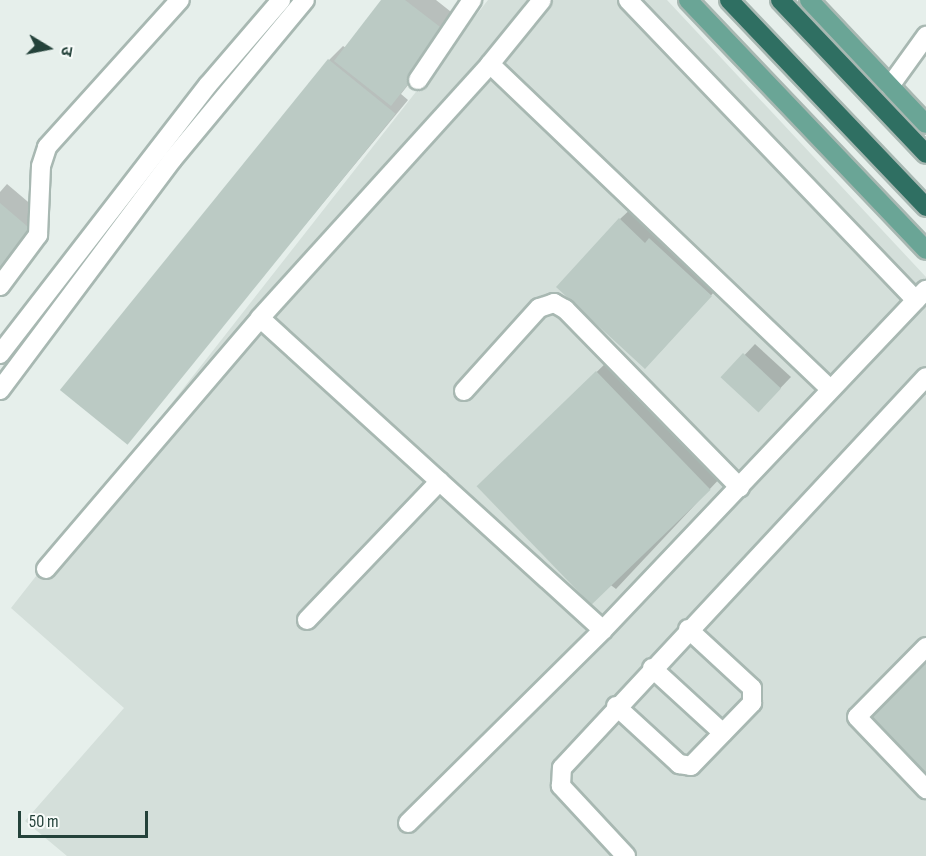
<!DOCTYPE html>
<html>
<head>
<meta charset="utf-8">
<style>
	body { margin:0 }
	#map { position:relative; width:926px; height:856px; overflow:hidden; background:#e6efeb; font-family:"Sofia Sans Condensed","Noto Sans Devanagari",sans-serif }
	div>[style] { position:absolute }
	.built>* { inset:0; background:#d4dfda }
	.shadow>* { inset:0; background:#0003 }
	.building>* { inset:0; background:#bbcac4; transform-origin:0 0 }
	.roads { filter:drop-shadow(2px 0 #a8b8b2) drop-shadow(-2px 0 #a8b8b2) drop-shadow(0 2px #a8b8b2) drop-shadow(0 -2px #a8b8b2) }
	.minor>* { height:18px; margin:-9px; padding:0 9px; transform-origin:9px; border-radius:9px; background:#fff }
	.major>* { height:18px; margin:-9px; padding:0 9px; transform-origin:9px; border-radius:9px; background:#6aa596 }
	.highway>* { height:18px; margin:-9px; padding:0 9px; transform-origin:9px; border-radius:9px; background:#2f6f62 }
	span { translate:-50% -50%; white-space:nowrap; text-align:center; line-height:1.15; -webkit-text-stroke:6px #f7fbf9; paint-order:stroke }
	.north { position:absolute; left:18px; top:18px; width:60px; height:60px; -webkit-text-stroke:4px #f7fbf9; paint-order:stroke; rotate:100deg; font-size:16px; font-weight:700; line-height:24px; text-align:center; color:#24423a }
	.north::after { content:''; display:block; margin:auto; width:21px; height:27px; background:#24423a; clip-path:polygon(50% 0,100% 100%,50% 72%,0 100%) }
	.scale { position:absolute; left:18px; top:811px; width:130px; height:27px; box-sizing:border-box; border:3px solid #24423a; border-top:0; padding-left:8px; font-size:18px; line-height:21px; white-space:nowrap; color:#24423a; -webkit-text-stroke:4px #f7fbf9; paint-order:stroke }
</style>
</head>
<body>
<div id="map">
	<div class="built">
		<div style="clip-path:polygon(488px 0,667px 0,926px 277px,926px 856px,67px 856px,25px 821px,124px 708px,11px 608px)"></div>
	</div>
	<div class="shadow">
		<div style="clip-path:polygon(383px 0,436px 0,460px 19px,401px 94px,408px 100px,126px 442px,329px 60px,343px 46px,346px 48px)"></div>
		<div style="clip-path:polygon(7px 184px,47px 218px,0 274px,0 192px)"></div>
		<div style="clip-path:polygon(634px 206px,724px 281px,659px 353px,620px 219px)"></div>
		<div style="clip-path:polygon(755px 344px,791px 377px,769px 400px,723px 378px)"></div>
		<div style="clip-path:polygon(611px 358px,723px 475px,616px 589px,479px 487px)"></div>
	</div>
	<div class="building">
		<div style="clip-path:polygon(381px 0,405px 0,448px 33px,391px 106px,334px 61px)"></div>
		<div style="left:328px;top:59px;width:87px;height:426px;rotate:39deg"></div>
		<div style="clip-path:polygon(0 203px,34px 232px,0 273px)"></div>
		<div style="clip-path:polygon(619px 218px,645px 243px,649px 238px,712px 296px,645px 369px,556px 287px)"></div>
		<div style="left:743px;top:353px;width:52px;height:33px;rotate:43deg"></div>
		<div style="left:596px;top:371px;width:165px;height:166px;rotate:46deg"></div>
		<div style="clip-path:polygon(926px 655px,926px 779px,864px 716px)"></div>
	</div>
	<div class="roads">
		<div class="minor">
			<div style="left:628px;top:0;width:416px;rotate:46.2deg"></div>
			<div style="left:490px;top:64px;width:470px;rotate:43.7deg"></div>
			<div style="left:418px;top:80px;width:97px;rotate:-56deg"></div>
			<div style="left:890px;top:86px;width:62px;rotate:-54.2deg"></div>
			<div style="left:0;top:286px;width:64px;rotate:-53.3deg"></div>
			<div style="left:38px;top:235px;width:69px;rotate:-87.5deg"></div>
			<div style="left:41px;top:166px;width:20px;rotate:-72deg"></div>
			<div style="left:47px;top:147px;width:198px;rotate:-47.9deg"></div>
			<div style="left:260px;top:318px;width:464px;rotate:42.3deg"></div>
			<div style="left:0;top:354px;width:340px;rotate:-52.3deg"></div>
			<div style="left:208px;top:85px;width:112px;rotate:-49.3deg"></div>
			<div style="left:0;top:390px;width:287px;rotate:-53.2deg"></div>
			<div style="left:172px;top:160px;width:208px;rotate:-50.3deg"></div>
			<div style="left:464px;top:391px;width:112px;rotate:-47.9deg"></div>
			<div style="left:539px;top:308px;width:16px;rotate:-18deg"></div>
			<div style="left:554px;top:303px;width:13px;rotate:29deg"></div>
			<div style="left:565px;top:309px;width:250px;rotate:45.6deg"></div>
			<div style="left:46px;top:569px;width:330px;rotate:-49.5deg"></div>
			<div style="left:260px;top:318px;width:343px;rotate:-47.8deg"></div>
			<div style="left:490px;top:64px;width:82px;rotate:-50.9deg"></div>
			<div style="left:307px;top:620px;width:192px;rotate:-46.3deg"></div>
			<div style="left:926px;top:647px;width:98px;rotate:134.6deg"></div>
			<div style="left:857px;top:717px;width:100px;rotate:46.2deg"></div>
			<div style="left:652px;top:668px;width:96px;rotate:42.5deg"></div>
			<div style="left:616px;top:706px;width:86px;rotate:42.6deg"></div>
			<div style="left:679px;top:764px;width:12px;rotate:9deg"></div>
			<div style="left:691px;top:766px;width:88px;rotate:-45.9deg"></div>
			<div style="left:752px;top:703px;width:15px;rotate:-90deg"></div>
			<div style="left:752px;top:688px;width:87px;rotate:-137.3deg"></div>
			<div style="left:408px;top:823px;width:274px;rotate:-44.7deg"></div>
			<div style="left:603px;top:630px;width:469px;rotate:-46.5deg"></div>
			<div style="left:626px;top:856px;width:96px;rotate:-132.9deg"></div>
			<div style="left:561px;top:786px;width:18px;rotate:-87deg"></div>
			<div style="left:562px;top:768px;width:534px;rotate:-47.05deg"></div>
		</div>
		<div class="major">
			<div style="left:688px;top:0;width:345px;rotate:46.4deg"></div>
			<div style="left:809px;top:0;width:170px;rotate:46.7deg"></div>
		</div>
		<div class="highway">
			<div style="left:729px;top:0;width:286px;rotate:46.4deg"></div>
			<div style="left:780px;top:0;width:212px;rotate:46.5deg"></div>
		</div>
	</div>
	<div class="north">उ</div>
	<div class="scale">50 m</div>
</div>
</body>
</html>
